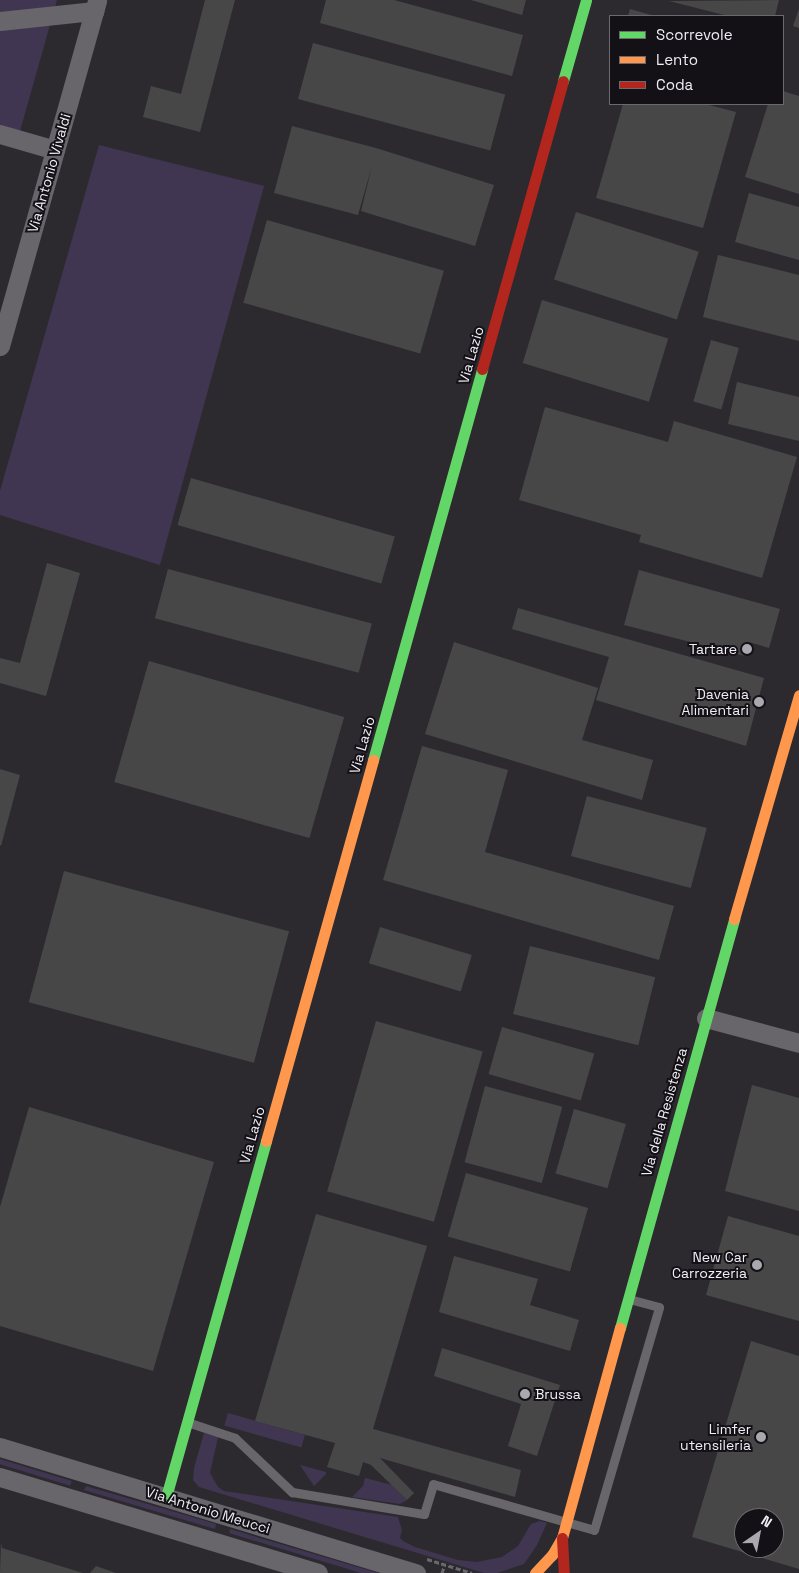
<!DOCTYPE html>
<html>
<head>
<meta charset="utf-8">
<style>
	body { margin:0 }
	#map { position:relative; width:799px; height:1573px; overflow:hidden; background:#2c2a2f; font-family:"Space Grotesk",sans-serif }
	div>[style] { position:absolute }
	.green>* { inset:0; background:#413651; transform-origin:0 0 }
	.building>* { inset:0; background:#484747; transform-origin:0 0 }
	.path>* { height:3px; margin-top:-1.5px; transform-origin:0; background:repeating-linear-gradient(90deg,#68676b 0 5px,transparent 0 7.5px) }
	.lane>* { height:9px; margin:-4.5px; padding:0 4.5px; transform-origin:4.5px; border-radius:4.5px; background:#68666b }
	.street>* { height:19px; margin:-9.5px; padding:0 9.5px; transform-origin:9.5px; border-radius:9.5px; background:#68666b }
	.fast>* { height:11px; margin:-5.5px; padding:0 5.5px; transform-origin:5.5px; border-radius:5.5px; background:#63d668 }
	.slow>* { height:11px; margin:-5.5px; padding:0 5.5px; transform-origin:5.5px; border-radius:5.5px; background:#ff974d }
	.jam>* { height:11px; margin:-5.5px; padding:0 5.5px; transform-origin:5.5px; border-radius:5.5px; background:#b3261e }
	.dots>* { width:14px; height:14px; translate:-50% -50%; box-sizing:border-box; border:2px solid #131116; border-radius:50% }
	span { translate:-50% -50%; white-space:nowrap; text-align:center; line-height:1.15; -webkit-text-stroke:4px #131116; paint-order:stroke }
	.street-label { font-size:14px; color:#f0edf5 }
	.poi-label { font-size:14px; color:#f0edf5 }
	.right { translate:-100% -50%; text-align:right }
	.left { translate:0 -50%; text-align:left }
	.legend { position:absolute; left:609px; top:15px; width:175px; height:90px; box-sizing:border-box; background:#131116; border:1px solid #6b696f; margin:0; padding:6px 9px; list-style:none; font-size:15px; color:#f0edf5 }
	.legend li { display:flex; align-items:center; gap:10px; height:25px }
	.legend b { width:25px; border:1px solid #6b696f }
	.north { position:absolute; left:734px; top:1508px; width:50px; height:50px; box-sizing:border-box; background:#131116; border:1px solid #6b696f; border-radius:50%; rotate:33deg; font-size:14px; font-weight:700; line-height:20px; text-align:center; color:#f0edf5 }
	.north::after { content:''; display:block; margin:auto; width:18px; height:22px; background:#aba9b0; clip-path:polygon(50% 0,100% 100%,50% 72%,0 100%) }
</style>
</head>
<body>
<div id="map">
	<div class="green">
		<div style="clip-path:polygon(0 0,57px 0,20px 131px,0 126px)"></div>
		<div style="clip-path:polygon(99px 145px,264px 186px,160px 565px,0 515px,0 491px)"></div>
		<div style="left:228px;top:1413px;width:80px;height:13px;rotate:16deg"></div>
		<div style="clip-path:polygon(204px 1433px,218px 1437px,210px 1473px,218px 1487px,224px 1491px,398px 1517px,402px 1530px,400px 1538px,403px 1541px,415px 1547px,458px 1560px,477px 1562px,502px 1557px,518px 1546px,531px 1524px,540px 1521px,547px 1523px,537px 1545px,524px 1564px,497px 1573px,484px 1573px,199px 1487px,193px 1480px,194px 1468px)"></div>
		<div style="left:0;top:1459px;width:75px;height:5px;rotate:17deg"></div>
		<div style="clip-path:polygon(300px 1465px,326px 1472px,326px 1474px,314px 1486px)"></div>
		<div style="clip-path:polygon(365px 1478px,392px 1485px,407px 1500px,400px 1504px,352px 1497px,363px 1486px)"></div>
		<div style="clip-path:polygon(86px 1486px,216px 1524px,215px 1529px,84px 1490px)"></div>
		<div style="clip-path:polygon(230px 1529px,378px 1573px,361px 1573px,229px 1533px)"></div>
	</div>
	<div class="building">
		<div style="clip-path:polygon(205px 0,235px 0,200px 132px,143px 117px,151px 86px,181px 94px)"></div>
		<div style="clip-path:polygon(326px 0,394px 0,523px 35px,512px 76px,320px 23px)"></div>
		<div style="clip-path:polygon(471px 0,526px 0,522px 15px)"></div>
		<div style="clip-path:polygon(779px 0,775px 16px,728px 16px,669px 1px)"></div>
		<div style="clip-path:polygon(630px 9px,655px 16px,628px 16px)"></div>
		<div style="clip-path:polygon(799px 9px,799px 28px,793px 26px)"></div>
		<div style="left:313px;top:43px;width:199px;height:58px;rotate:15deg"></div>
		<div style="clip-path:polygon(783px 91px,799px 96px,799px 194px,745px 177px,768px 104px,783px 104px)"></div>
		<div style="clip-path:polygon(623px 104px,705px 104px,736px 112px,703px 228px,596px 198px)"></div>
		<div style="clip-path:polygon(292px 126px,376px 148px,494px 185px,475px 246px,361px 211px,372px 166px,358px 215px,274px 193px)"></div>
		<div style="clip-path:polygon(749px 193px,799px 207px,799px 260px,735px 242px)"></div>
		<div style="left:576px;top:212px;width:129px;height:71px;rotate:18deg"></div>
		<div style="left:267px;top:220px;width:184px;height:86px;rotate:16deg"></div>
		<div style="clip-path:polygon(718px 255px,799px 275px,799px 341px,703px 317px)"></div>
		<div style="left:542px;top:300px;width:132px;height:66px;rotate:17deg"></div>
		<div style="left:711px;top:340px;width:29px;height:64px;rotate:16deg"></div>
		<div style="clip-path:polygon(737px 382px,799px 397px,799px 441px,728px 424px)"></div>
		<div style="clip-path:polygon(545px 407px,668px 442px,674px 421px,797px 457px,762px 578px,639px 542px,641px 535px,519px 500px)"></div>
		<div style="left:191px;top:478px;width:212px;height:49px;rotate:16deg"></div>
		<div style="clip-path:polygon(47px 563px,80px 573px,46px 696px,0 683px,0 658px,20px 663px)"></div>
		<div style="left:168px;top:569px;width:211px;height:51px;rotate:15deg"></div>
		<div style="clip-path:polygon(639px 570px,780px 609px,769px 648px,749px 642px,745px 656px,624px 625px)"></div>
		<div style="clip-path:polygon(518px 608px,764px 678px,746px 746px,596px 700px,609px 657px,512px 629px)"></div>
		<div style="clip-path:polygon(454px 642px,598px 688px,582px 740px,653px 760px,642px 800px,425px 734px)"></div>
		<div style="left:149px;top:661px;width:203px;height:126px;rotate:16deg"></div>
		<div style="clip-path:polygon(422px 746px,508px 770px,485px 852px,674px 906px,659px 960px,383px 880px)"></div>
		<div style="clip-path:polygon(0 769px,20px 775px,1px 846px,0 845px)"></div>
		<div style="left:587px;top:796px;width:124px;height:62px;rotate:15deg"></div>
		<div style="left:64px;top:871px;width:233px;height:136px;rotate:15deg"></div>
		<div style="left:380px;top:927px;width:96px;height:38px;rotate:17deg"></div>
		<div style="left:530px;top:946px;width:129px;height:70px;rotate:14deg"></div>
		<div style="left:376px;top:1021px;width:111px;height:177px;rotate:16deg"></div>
		<div style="left:502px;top:1027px;width:96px;height:49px;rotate:16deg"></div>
		<div style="clip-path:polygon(752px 1085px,799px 1098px,799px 1211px,725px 1191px)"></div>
		<div style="left:485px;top:1086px;width:80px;height:79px;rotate:15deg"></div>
		<div style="clip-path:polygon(29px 1107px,214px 1162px,153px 1371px,0 1326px,0 1207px)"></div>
		<div style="left:574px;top:1109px;width:54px;height:67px;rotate:16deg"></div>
		<div style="left:466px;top:1173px;width:127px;height:66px;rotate:16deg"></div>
		<div style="clip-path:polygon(316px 1214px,427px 1246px,373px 1429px,521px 1470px,515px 1497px,380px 1458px,414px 1493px,407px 1500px,371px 1465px,363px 1462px,359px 1476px,327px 1467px,335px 1443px,255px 1421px)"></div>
		<div style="clip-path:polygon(728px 1216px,799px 1236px,799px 1321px,706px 1295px)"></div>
		<div style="clip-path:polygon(454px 1256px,538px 1279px,530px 1305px,579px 1320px,570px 1351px,439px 1312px)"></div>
		<div style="clip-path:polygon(evenodd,751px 1341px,799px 1356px,799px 1569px,692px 1537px,751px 1341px,744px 1518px,774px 1518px,774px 1548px,744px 1548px,744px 1518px)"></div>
		<div style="clip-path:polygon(442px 1348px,560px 1385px,537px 1456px,508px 1446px,521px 1404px,434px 1376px)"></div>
		<div style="clip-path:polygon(1px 1542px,2px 1548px,83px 1573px,0 1573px)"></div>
		<div style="clip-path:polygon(96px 1566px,116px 1573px,90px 1573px)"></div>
	</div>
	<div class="path">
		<div style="left:427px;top:1559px;width:47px;rotate:17.3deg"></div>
		<div style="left:442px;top:1573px;width:9px;rotate:-72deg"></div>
	</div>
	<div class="lane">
		<div style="left:190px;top:1423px;width:47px;rotate:18.4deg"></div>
		<div style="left:235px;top:1438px;width:79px;rotate:43.5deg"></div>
		<div style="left:292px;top:1492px;width:134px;rotate:9.5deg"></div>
		<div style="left:424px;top:1514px;width:31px;rotate:-73deg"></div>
		<div style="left:433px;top:1484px;width:167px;rotate:15.9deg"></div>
		<div style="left:594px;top:1530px;width:232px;rotate:-73.7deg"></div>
		<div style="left:659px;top:1307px;width:30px;rotate:-165deg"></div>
	</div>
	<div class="street">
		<div style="left:0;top:21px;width:95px;rotate:-6.1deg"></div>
		<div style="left:0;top:134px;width:57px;rotate:16.2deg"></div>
		<div style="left:0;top:346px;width:359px;rotate:-74.3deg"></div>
		<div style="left:706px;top:1018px;width:96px;rotate:15deg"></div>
		<div style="left:0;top:1447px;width:435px;rotate:16.9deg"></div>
		<div style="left:0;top:1477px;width:332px;rotate:16.8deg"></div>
	</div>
	<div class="fast">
		<div style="left:563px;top:81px;width:84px;rotate:-74.1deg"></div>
		<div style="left:373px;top:760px;width:406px;rotate:-74.4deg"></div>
		<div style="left:620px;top:1328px;width:425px;rotate:-74.4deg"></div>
		<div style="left:166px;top:1497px;width:370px;rotate:-74.3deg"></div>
	</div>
	<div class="slow">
		<div style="left:734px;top:919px;width:233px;rotate:-73.8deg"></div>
		<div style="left:266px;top:1141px;width:396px;rotate:-74.3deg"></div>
		<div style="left:535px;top:1573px;width:25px;rotate:-47deg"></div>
		<div style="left:552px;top:1555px;width:20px;rotate:-60deg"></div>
		<div style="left:562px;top:1538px;width:218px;rotate:-74.6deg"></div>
	</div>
	<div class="jam">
		<div style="left:482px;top:369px;width:299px;rotate:-74.3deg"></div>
		<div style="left:562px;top:1538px;width:35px;rotate:87deg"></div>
	</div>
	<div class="dots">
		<div style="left:747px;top:649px;background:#aba9b0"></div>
		<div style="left:759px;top:702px;background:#aba9b0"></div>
		<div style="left:757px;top:1265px;background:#aba9b0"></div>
		<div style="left:525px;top:1394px;background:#aba9b0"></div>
		<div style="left:761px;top:1437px;background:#aba9b0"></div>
	</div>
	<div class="street-label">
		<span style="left:49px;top:173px;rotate:-74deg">Via Antonio Vivaldi</span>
		<span style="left:471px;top:355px;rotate:-74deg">Via Lazio</span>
		<span style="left:362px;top:745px;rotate:-74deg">Via Lazio</span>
		<span style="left:664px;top:1112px;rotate:-74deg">Via della Resistenza</span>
		<span style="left:252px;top:1135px;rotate:-74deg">Via Lazio</span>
		<span style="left:208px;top:1510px;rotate:17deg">Via Antonio Meucci</span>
	</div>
	<div class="poi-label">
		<span class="right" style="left:737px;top:649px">Tartare</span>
		<span class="right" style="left:749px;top:702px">Davenia<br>Alimentari</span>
		<span class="right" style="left:747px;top:1265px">New Car<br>Carrozzeria</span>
		<span class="left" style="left:535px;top:1394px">Brussa</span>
		<span class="right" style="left:751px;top:1437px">Limfer<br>utensileria</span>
	</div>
	<ul class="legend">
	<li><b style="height:6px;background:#63d668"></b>Scorrevole</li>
	<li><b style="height:6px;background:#ff974d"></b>Lento</li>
	<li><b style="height:6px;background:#b3261e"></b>Coda</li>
	</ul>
	<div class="north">N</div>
</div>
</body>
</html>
